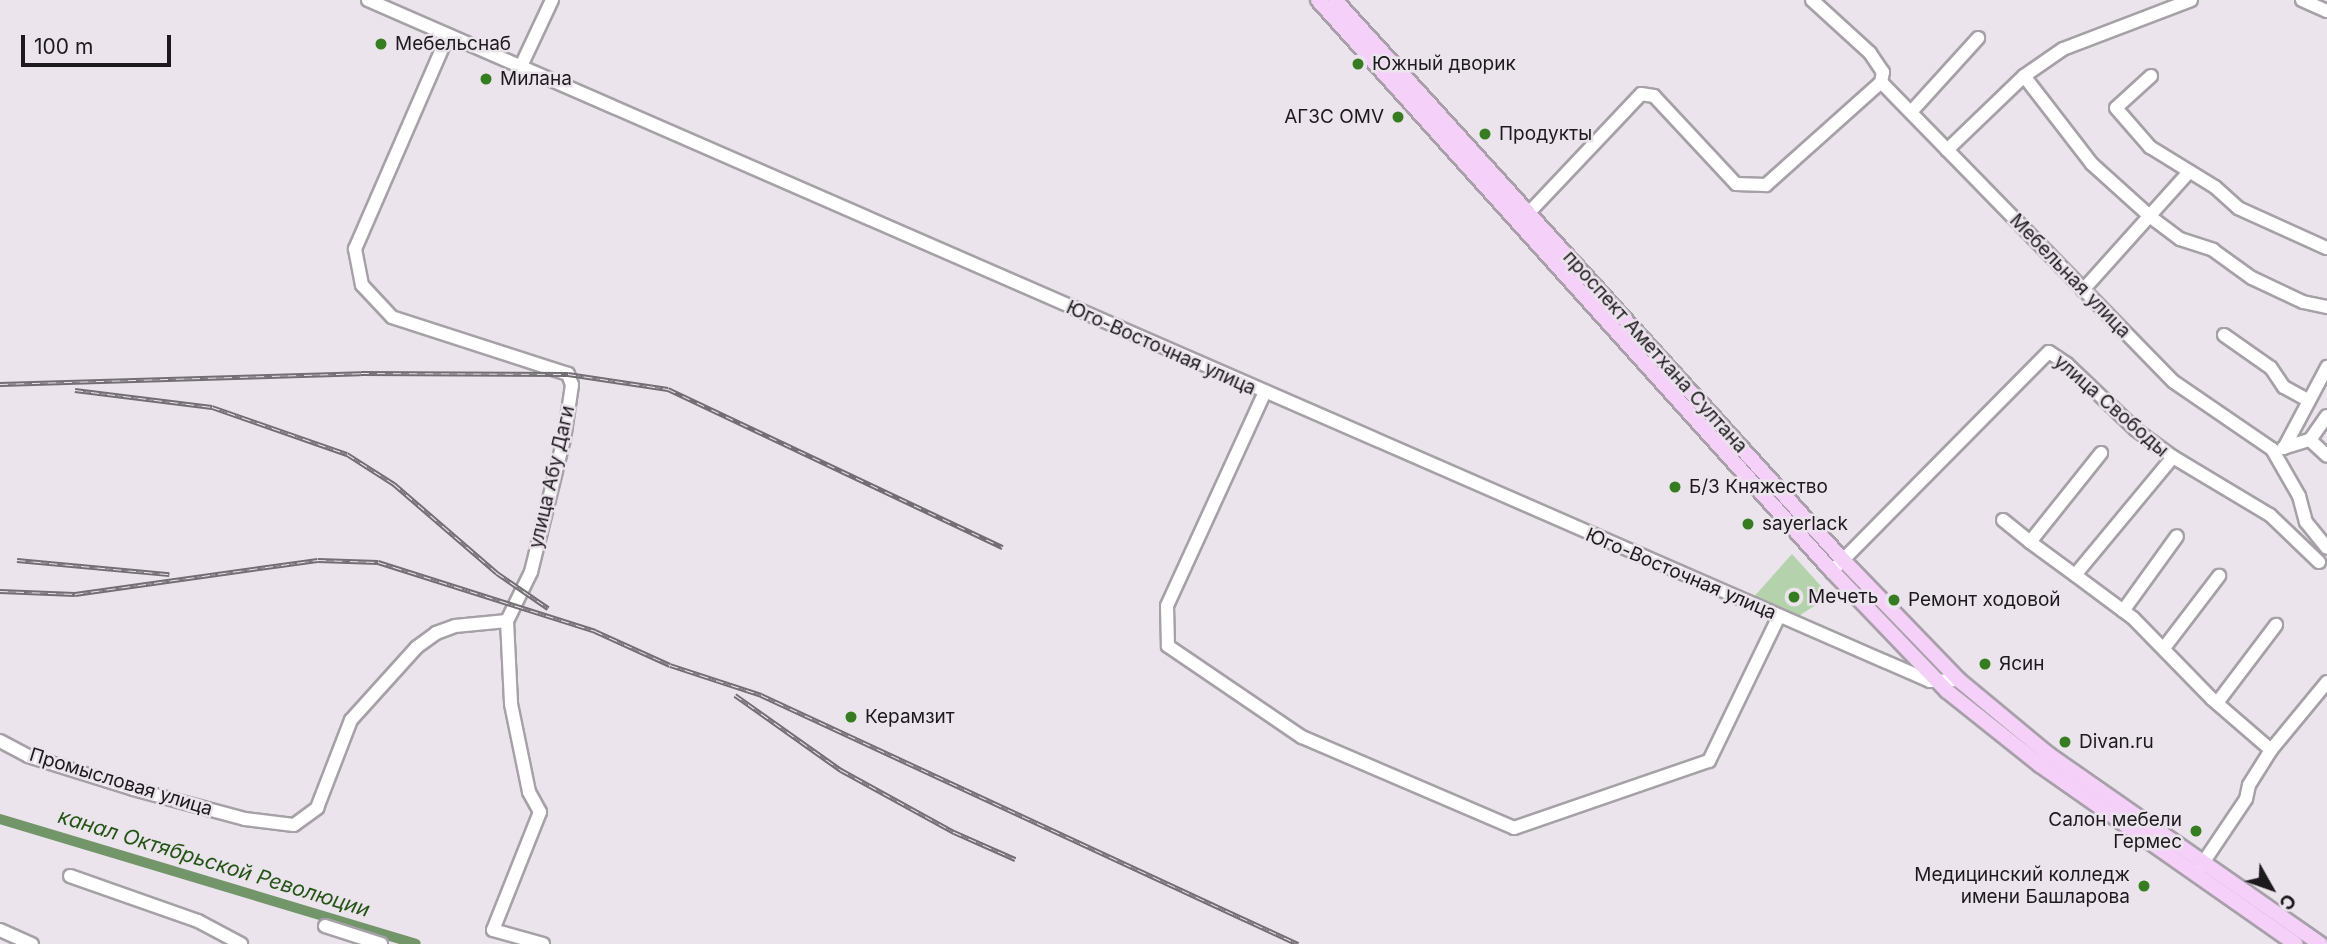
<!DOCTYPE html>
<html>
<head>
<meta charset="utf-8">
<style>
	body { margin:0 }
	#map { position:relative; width:2327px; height:944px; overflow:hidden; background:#ebe4ec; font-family:Inter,sans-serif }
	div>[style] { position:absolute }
	.green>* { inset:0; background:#b4d2ac }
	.canal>* { height:10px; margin:-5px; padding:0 5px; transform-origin:5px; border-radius:5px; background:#729669 }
	.roads { filter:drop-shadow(2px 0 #a7a0a8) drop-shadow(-2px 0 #a7a0a8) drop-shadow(0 2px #a7a0a8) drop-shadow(0 -2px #a7a0a8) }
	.minor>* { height:12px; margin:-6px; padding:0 6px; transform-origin:6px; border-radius:6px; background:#fff }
	.major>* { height:14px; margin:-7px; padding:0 7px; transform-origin:7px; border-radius:7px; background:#f5d1fa }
	.rail>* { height:5px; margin-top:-2.5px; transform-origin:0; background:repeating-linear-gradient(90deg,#ebe4ec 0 8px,#736e73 0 16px); box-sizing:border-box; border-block:2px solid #736e73 }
	.dots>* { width:19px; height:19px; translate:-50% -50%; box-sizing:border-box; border:4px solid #ebe4ec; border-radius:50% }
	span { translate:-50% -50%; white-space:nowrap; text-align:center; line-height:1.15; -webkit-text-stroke:5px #ebe4ec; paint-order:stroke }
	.poi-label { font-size:19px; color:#1d1a1d }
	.left { translate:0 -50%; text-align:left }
	.right { translate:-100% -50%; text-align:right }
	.street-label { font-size:19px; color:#1d1a1d }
	.water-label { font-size:21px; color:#245517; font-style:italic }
	.north { position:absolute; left:2236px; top:853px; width:70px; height:70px; -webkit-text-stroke:5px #ebe4ec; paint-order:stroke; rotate:130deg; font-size:19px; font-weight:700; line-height:28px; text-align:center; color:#1d1a1d }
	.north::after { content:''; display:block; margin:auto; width:24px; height:32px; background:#1d1a1d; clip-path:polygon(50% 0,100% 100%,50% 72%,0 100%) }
	.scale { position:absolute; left:21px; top:35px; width:150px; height:32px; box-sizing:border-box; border:4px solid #1d1a1d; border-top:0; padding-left:9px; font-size:21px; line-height:24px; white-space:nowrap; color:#1d1a1d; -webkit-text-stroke:5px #ebe4ec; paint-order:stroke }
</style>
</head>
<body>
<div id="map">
	<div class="green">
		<div style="clip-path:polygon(1792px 554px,1830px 596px,1794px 619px,1752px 599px)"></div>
	</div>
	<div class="canal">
		<div style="left:0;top:819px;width:434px;rotate:16.7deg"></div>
	</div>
	<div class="roads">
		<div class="minor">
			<div style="left:368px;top:0;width:1704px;rotate:23.56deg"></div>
			<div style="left:1930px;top:681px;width:29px;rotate:-2deg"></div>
			<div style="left:1812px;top:0;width:79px;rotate:42.4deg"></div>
			<div style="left:1870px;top:53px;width:23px;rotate:56deg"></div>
			<div style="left:1883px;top:72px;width:10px;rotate:101deg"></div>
			<div style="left:1881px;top:82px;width:419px;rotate:45.7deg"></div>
			<div style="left:2174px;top:382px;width:119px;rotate:34.4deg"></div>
			<div style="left:2272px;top:449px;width:54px;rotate:60.1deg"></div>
			<div style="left:2299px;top:496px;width:27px;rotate:75deg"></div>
			<div style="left:2306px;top:522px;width:33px;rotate:51deg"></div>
			<div style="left:2302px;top:0;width:27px;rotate:24deg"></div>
			<div style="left:522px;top:64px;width:71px;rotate:-64.9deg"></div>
			<div style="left:2024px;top:76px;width:111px;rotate:52.3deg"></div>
			<div style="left:2092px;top:164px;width:81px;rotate:42deg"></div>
			<div style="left:2152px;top:218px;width:35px;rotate:37deg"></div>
			<div style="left:2180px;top:239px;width:35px;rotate:18deg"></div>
			<div style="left:2213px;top:250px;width:48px;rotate:35.7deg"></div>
			<div style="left:2252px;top:278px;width:56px;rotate:25.2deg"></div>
			<div style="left:2303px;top:302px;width:25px;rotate:12deg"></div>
			<div style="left:2151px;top:76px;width:47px;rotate:137.6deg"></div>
			<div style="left:2116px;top:108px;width:52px;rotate:48.9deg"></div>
			<div style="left:2150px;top:147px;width:76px;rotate:31.6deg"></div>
			<div style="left:2215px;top:187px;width:31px;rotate:42deg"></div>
			<div style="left:2238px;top:208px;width:97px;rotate:24.4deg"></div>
			<div style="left:1911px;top:112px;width:100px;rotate:-47.8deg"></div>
			<div style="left:1947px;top:150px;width:107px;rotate:-43.9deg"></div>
			<div style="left:2024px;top:76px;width:47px;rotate:-34.7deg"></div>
			<div style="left:2063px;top:49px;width:137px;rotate:-20.9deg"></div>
			<div style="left:1522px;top:220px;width:173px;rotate:-46.6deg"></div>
			<div style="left:1641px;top:94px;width:13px;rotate:9deg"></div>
			<div style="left:1654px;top:96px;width:120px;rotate:47deg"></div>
			<div style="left:1736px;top:184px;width:30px;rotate:2deg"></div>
			<div style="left:1766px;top:185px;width:154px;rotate:-41.8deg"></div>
			<div style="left:2083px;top:290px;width:159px;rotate:-48.1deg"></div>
			<div style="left:2224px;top:335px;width:57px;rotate:35.1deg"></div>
			<div style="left:2271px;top:368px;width:23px;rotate:56deg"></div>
			<div style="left:2284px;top:387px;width:26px;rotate:29deg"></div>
			<div style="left:1264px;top:394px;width:233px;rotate:114.6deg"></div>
			<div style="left:1167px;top:606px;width:40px;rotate:88.6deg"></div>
			<div style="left:1168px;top:646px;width:162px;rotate:34.2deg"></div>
			<div style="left:1302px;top:737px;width:231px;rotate:23.2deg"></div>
			<div style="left:1514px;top:828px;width:206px;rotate:-19deg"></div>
			<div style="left:1709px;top:761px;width:161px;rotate:-64.2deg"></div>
			<div style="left:2310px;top:440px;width:29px;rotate:-55deg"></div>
			<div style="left:2283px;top:448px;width:28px;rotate:-17deg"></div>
			<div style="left:2310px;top:440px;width:23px;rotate:43deg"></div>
			<div style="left:2284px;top:448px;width:92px;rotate:-62deg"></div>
			<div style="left:2173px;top:457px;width:113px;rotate:30.9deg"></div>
			<div style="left:2270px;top:515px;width:68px;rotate:43.8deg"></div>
			<div style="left:2003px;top:520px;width:35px;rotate:39deg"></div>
			<div style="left:1832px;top:571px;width:308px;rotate:-45.3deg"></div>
			<div style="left:2049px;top:352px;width:22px;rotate:34deg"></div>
			<div style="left:2067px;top:364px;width:95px;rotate:43.7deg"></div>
			<div style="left:2136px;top:430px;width:46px;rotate:36.1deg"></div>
			<div style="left:2173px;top:457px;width:153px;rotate:129.7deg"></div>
			<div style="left:2075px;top:575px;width:72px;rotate:36.6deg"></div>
			<div style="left:2133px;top:618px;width:113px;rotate:45.7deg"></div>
			<div style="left:2212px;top:699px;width:78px;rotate:40.8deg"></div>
			<div style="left:2271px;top:750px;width:41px;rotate:122.2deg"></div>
			<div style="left:2249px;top:785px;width:14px;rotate:102deg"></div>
			<div style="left:2246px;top:799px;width:84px;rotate:123.9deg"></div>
			<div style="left:2075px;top:575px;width:56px;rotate:-143.7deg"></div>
			<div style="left:2030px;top:542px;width:114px;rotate:-51.4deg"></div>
			<div style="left:2123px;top:611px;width:92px;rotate:-54.2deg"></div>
			<div style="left:507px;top:621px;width:83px;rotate:87.2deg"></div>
			<div style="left:511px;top:704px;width:90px;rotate:78.4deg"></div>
			<div style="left:529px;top:792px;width:23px;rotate:61deg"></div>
			<div style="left:540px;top:812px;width:127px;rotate:111.7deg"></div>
			<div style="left:493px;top:930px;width:52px;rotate:15.6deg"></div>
			<div style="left:2164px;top:648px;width:91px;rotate:-52.6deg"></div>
			<div style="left:2217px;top:703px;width:98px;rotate:-52.9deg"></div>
			<div style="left:0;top:741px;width:32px;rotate:28deg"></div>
			<div style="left:28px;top:756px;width:110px;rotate:17.4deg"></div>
			<div style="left:133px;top:789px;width:116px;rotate:15deg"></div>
			<div style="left:245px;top:819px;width:49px;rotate:7deg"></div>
			<div style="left:294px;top:825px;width:29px;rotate:-36deg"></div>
			<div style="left:317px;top:808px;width:94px;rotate:-68.9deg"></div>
			<div style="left:351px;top:720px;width:98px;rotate:-47.9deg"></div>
			<div style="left:417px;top:647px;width:24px;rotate:-36deg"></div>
			<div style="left:436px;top:633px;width:20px;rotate:-20deg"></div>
			<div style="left:455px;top:626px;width:52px;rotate:-5.5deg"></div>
			<div style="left:507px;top:621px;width:55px;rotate:-63.9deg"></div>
			<div style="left:531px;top:572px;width:137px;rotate:-76.1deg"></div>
			<div style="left:564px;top:439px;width:55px;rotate:-81.6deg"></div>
			<div style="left:572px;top:385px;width:12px;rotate:-110deg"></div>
			<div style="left:568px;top:374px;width:185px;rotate:-162.1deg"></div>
			<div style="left:392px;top:317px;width:44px;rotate:-133.2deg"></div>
			<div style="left:362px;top:285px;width:37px;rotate:-101deg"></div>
			<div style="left:355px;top:249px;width:233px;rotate:-66.5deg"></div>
			<div style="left:2271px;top:750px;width:88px;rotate:-50.5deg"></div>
			<div style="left:70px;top:876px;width:136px;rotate:19.4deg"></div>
			<div style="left:198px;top:921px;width:49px;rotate:28.1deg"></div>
			<div style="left:325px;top:926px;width:59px;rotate:17.8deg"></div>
			<div style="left:0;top:930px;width:35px;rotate:24deg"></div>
		</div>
		<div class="major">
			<div style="left:1318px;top:0;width:768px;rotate:48.01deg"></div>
			<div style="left:1832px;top:571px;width:166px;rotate:46.2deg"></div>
			<div style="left:1947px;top:691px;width:119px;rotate:38.5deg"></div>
			<div style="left:2040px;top:765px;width:312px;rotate:35deg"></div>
			<div style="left:1335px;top:0;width:756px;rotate:47.79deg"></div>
			<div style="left:1843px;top:560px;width:167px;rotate:46deg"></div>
			<div style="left:1959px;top:680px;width:116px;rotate:39.7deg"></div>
			<div style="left:2048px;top:754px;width:332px;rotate:34.9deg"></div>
		</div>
	</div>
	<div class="rail">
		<div style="left:0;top:384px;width:361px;rotate:-1.7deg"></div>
		<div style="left:361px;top:373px;width:207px;rotate:0.3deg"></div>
		<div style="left:568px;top:374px;width:101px;rotate:8.5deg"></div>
		<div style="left:668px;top:389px;width:370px;rotate:25.3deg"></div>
		<div style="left:75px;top:390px;width:138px;rotate:7.1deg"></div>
		<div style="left:212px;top:407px;width:143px;rotate:19.2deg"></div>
		<div style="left:347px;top:454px;width:56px;rotate:32.6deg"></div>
		<div style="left:394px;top:484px;width:136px;rotate:40.8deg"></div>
		<div style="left:497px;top:573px;width:62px;rotate:34.5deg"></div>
		<div style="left:17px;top:560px;width:153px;rotate:5.3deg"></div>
		<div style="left:0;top:591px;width:75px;rotate:2.3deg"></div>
		<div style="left:75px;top:594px;width:245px;rotate:-8deg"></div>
		<div style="left:318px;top:560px;width:60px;rotate:1.9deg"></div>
		<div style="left:378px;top:562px;width:228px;rotate:17.6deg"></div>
		<div style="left:595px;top:631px;width:82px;rotate:24.4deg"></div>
		<div style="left:670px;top:665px;width:96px;rotate:18.2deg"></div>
		<div style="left:761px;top:695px;width:592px;rotate:24.88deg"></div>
		<div style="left:735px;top:695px;width:130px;rotate:35.3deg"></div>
		<div style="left:841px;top:770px;width:129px;rotate:28.8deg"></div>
		<div style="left:954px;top:832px;width:67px;rotate:23.9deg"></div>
	</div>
	<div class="dots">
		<div style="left:381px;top:44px;background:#367d21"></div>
		<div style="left:1358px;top:64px;background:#367d21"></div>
		<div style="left:486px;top:79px;background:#367d21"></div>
		<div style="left:1398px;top:117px;background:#367d21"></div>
		<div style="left:1485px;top:134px;background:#367d21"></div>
		<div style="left:1675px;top:487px;background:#367d21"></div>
		<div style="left:1748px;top:524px;background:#367d21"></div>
		<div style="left:1794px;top:597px;background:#367d21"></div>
		<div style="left:1894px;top:600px;background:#367d21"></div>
		<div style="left:1985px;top:664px;background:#367d21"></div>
		<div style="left:851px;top:717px;background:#367d21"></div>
		<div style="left:2065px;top:742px;background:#367d21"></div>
		<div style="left:2196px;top:831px;background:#367d21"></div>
		<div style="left:2144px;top:886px;background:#367d21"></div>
	</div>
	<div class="poi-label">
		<span class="left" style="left:395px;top:44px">Мебельснаб</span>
		<span class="left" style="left:1372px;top:64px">Южный дворик</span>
		<span class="left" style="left:500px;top:79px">Милана</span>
		<span class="right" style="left:1384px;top:117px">АГЗС OMV</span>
		<span class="left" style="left:1499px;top:134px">Продукты</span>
		<span class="left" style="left:1689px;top:487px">Б/З Княжество</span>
		<span class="left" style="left:1762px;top:524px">sayerlack</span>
		<span class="left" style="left:1808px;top:597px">Мечеть</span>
		<span class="left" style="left:1908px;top:600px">Ремонт ходовой</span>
		<span class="left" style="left:1999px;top:664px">Ясин</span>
		<span class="left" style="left:865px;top:717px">Керамзит</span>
		<span class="left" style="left:2079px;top:742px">Divan.ru</span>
		<span class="right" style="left:2182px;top:831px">Салон мебели<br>Гермес</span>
		<span class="right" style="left:2130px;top:886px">Медицинский колледж<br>имени Башларова</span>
	</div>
	<div class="street-label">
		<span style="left:2070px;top:276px;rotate:46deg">Мебельная улица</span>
		<span style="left:1161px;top:348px;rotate:24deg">Юго-Восточная улица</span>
		<span style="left:1655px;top:352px;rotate:48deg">проспект Аметхана Султана</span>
		<span style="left:2111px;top:406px;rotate:41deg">улица Свободы</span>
		<span style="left:552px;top:477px;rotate:-77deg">улица Абу Даги</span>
		<span style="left:1681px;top:574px;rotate:23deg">Юго-Восточная улица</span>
		<span style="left:121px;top:782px;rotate:17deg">Промысловая улица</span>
	</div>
	<div class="water-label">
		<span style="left:214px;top:863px;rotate:17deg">канал Октябрьской Революции</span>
	</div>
	<div class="north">С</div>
	<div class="scale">100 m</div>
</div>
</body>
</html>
